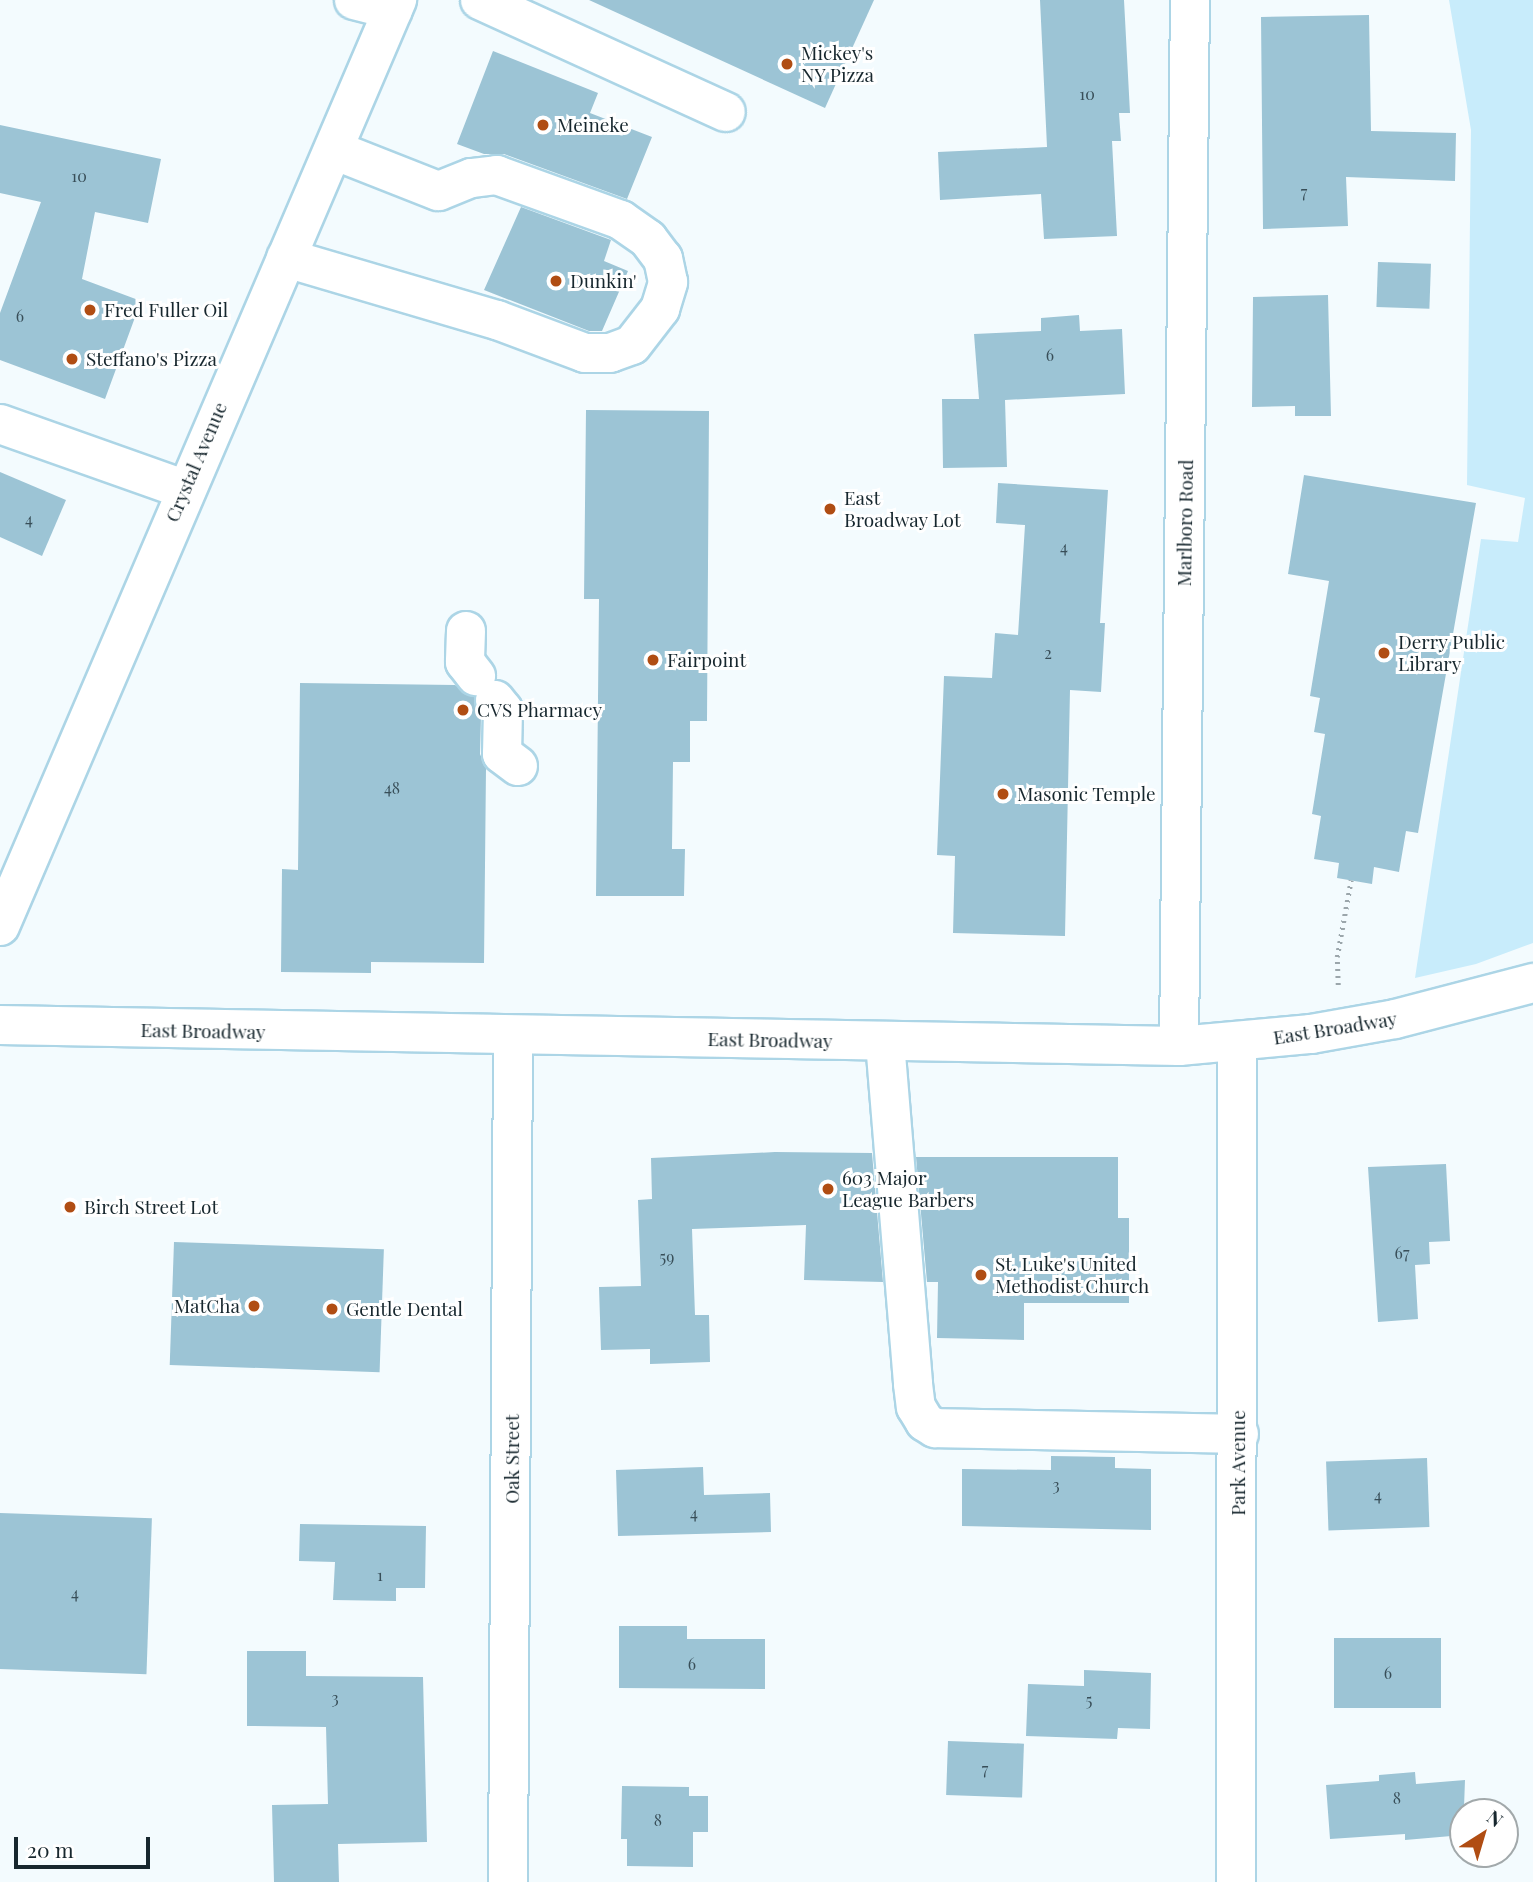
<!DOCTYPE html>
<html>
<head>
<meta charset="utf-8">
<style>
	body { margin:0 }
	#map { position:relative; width:1533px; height:1882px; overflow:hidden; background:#f3fbfe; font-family:"Playfair Display",serif }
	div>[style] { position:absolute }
	.green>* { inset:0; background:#c8ecfb }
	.building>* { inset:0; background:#9cc4d5; transform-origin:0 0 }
	.path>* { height:4.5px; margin-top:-2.25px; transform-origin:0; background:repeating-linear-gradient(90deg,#9ba6ab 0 2px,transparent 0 7px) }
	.roads { filter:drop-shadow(2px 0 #acd5e6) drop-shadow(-2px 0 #acd5e6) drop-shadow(0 2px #acd5e6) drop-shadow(0 -2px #acd5e6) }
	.minor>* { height:38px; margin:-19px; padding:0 19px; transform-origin:19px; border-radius:19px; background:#fff }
	.major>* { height:38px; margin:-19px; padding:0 19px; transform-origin:19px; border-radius:19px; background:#fff }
	.dots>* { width:19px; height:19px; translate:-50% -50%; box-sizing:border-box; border:4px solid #fff; border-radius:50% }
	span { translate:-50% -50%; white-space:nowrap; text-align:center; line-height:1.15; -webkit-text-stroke:6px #fff; paint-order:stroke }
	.number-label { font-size:16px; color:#384e58 }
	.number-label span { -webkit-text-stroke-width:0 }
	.poi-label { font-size:19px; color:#17272e }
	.left { translate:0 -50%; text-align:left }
	.right { translate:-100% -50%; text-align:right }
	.street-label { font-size:19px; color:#17272e }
	.north { position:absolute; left:1449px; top:1798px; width:70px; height:70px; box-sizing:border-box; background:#fff; border:2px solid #a2a9ab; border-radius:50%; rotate:37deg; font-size:19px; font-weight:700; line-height:28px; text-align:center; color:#17272e }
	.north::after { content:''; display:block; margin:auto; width:24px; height:32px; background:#b04d13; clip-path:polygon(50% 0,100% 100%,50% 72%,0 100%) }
	.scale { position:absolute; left:14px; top:1837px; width:136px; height:32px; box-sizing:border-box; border:4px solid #17272e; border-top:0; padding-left:9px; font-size:21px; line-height:24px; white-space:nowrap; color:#17272e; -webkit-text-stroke:5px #fff; paint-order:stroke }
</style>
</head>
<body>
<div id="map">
	<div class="green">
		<div style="clip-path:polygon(1449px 0,1533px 0,1533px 943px,1476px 964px,1415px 978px,1481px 539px,1518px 542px,1525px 498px,1467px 485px,1471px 130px)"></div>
	</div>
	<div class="building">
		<div style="clip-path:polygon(589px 0,874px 0,825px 108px)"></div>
		<div style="clip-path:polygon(1040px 0,1124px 0,1130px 113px,1119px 113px,1121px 141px,1112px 141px,1117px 236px,1044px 239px,1041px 194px,940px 200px,938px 152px,1047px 147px)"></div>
		<div style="clip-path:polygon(1369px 15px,1371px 131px,1456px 133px,1455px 181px,1346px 177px,1348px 226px,1263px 229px,1261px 17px)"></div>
		<div style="clip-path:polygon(493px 51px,598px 93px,590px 113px,652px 137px,627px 199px,504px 154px,484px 154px,457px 144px)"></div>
		<div style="clip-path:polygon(0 125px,161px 159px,148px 223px,95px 212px,82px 279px,141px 301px,105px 399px,0 360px,0 313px,41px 202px,0 193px)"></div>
		<div style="clip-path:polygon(521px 207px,611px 240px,604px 261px,628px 271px,602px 331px,589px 331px,484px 290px)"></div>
		<div style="left:1378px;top:262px;width:53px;height:45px;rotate:2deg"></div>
		<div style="clip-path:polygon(1328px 295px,1331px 416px,1295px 416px,1295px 406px,1252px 407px,1253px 297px)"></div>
		<div style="clip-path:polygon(1079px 315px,1080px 331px,1122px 329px,1125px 394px,1005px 400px,1007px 467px,943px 468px,942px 399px,979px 399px,974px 334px,1041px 331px,1041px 318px)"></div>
		<div style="clip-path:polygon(586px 410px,709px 411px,707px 721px,690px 721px,690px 762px,673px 762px,672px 849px,685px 849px,684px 896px,596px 896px,599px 599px,584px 599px)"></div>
		<div style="clip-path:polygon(0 472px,66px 500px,42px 556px,0 537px)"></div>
		<div style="clip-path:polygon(1304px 475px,1476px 503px,1418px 833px,1406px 831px,1399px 872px,1374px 867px,1372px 884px,1337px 878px,1339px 863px,1314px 859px,1321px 816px,1312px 814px,1325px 734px,1314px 732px,1320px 698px,1310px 696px,1329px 581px,1288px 574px)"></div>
		<div style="clip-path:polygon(998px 483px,1108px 490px,1100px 623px,1105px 623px,1101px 692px,1070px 690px,1065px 936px,953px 933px,955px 856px,937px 855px,944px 676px,992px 678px,995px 633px,1018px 635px,1025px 525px,996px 523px)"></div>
		<div style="clip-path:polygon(300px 683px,455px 685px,474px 697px,481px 717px,480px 754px,486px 768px,484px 963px,371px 962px,371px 973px,281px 972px,282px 869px,298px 870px)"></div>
		<div style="clip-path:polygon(775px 1152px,872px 1153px,883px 1282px,804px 1280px,806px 1225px,692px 1229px,695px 1315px,709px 1315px,710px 1362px,650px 1364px,650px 1349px,601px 1350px,599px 1287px,641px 1286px,638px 1200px,652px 1199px,651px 1158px)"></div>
		<div style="clip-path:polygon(916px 1157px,1118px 1157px,1118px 1218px,1129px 1218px,1129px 1303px,1024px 1303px,1024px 1340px,937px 1338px,938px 1282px,927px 1282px)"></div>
		<div style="clip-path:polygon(1446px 1164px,1450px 1241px,1429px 1242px,1430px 1264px,1415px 1265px,1418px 1319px,1378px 1322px,1368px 1167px)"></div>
		<div style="left:174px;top:1242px;width:210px;height:123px;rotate:2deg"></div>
		<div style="clip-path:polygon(1051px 1456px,1115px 1457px,1115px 1468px,1151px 1469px,1151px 1530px,962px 1526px,962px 1469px,1051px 1470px)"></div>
		<div style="left:1427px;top:1458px;width:69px;height:101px;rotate:88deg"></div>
		<div style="clip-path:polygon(703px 1467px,704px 1495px,770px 1493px,771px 1532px,618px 1536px,616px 1470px)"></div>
		<div style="left:0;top:1513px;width:152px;height:156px;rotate:2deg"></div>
		<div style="clip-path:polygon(300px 1524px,426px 1526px,425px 1588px,396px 1588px,396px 1601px,333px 1600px,335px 1562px,299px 1561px)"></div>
		<div style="clip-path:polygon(619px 1626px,687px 1626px,687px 1639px,765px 1639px,765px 1689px,619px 1688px)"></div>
		<div style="left:1334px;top:1638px;width:107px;height:70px"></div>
		<div style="clip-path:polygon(247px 1651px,306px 1651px,306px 1676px,423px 1677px,427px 1842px,338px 1844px,339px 1882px,274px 1882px,272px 1805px,328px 1804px,326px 1727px,247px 1726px)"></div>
		<div style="clip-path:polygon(1084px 1670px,1151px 1673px,1150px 1729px,1118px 1728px,1117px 1739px,1026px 1736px,1028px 1684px,1084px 1686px)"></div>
		<div style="left:948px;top:1741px;width:76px;height:54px;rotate:2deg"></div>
		<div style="clip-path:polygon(1415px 1772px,1416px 1784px,1465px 1780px,1463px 1835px,1405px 1840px,1405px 1834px,1330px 1839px,1326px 1785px,1379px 1781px,1379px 1775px)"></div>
		<div style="clip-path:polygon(622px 1786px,689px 1787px,689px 1796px,708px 1796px,708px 1832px,693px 1832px,693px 1867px,627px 1866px,627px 1839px,621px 1839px)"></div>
	</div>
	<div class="path">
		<div style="left:1338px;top:985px;width:28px;rotate:-92deg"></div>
		<div style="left:1337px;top:957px;width:78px;rotate:-79.7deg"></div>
	</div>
	<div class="roads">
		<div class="minor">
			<div style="left:354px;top:0;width:40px;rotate:14.4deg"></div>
			<div style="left:480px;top:0;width:270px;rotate:24.5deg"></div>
			<div style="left:286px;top:258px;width:220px;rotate:16.4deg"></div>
			<div style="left:497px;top:320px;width:94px;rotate:20.6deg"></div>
			<div style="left:585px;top:353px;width:25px"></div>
			<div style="left:610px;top:353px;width:23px;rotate:-20deg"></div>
			<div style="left:632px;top:345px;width:46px;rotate:-52.1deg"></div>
			<div style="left:660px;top:309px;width:28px;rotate:-73deg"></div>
			<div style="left:668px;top:282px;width:24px;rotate:-102deg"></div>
			<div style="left:663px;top:259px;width:25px;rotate:-127deg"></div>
			<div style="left:648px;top:239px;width:33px;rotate:-145deg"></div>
			<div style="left:621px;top:220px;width:132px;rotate:-160.1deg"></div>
			<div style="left:497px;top:175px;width:26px;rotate:173deg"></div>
			<div style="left:471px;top:178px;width:35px;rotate:158deg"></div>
			<div style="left:438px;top:191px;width:112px;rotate:-158.5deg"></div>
			<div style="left:0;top:424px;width:195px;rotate:19.5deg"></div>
			<div style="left:466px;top:631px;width:31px;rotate:92deg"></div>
			<div style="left:465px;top:662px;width:18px;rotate:52deg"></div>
			<div style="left:495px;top:700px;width:13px;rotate:51deg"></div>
			<div style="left:503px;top:710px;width:44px;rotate:91.3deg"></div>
			<div style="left:502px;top:754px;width:20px;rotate:37deg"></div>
			<div style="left:885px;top:1042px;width:343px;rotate:85.3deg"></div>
			<div style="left:913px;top:1384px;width:23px;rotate:83deg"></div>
			<div style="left:916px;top:1407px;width:17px;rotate:59deg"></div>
			<div style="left:925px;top:1422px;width:12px;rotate:31deg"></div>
			<div style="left:935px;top:1428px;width:304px;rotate:1.1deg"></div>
			<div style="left:1179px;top:1046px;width:1046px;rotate:-89.4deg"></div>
			<div style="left:508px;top:1882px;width:846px;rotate:-89.66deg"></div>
			<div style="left:1236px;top:1882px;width:839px;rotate:-89.93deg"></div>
		</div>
		<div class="major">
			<div style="left:0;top:926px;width:1008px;rotate:-66.79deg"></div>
			<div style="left:0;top:1025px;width:1179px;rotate:1.02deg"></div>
			<div style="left:1179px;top:1046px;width:133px;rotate:-5.2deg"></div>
			<div style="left:1311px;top:1034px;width:85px;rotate:-10.1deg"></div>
			<div style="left:1395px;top:1019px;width:143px;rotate:-14.6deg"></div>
		</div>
	</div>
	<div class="dots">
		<div style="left:787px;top:64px;background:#b04d13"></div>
		<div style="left:543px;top:125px;background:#b04d13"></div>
		<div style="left:556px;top:281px;background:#b04d13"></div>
		<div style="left:90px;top:310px;background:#b04d13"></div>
		<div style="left:72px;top:359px;background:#b04d13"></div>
		<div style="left:830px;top:509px;background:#b04d13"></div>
		<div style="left:1384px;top:653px;background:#b04d13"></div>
		<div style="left:653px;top:660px;background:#b04d13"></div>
		<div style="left:463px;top:710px;background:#b04d13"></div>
		<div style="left:1003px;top:794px;background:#b04d13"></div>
		<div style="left:828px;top:1189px;background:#b04d13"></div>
		<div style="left:70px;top:1207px;background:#b04d13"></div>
		<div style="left:981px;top:1275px;background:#b04d13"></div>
		<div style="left:254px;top:1306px;background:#b04d13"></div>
		<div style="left:332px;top:1309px;background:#b04d13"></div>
	</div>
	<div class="number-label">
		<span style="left:1087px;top:94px">10</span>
		<span style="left:79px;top:176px">10</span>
		<span style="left:1304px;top:192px">7</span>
		<span style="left:20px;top:316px">6</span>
		<span style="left:1050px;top:355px">6</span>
		<span style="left:29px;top:519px">4</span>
		<span style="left:1064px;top:547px">4</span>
		<span style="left:1048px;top:653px">2</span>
		<span style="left:392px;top:788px">48</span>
		<span style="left:1402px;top:1253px">67</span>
		<span style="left:667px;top:1257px">59</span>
		<span style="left:1056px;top:1485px">3</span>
		<span style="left:1378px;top:1495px">4</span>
		<span style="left:694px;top:1513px">4</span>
		<span style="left:380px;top:1575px">1</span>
		<span style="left:75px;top:1593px">4</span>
		<span style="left:692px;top:1664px">6</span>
		<span style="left:1388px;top:1673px">6</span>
		<span style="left:335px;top:1698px">3</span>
		<span style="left:1089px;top:1700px">5</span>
		<span style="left:985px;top:1769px">7</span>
		<span style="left:1397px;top:1798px">8</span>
		<span style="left:658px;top:1820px">8</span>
	</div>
	<div class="poi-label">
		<span class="left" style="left:801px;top:64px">Mickey's<br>NY Pizza</span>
		<span class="left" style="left:557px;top:125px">Meineke</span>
		<span class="left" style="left:570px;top:281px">Dunkin'</span>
		<span class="left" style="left:104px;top:310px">Fred Fuller Oil</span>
		<span class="left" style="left:86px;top:359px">Steffano's Pizza</span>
		<span class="left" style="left:844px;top:509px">East<br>Broadway Lot</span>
		<span class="left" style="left:1398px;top:653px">Derry Public<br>Library</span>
		<span class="left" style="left:667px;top:660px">Fairpoint</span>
		<span class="left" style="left:477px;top:710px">CVS Pharmacy</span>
		<span class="left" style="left:1017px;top:794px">Masonic Temple</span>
		<span class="left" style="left:842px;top:1189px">603 Major<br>League Barbers</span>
		<span class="left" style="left:84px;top:1207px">Birch Street Lot</span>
		<span class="left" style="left:995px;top:1275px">St. Luke's United<br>Methodist Church</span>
		<span class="right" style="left:240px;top:1306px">MatCha</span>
		<span class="left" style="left:346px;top:1309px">Gentle Dental</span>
	</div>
	<div class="street-label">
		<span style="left:196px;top:462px;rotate:-67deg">Crystal Avenue</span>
		<span style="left:1185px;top:523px;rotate:-89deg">Marlboro Road</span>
		<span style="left:1335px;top:1028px;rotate:-9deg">East Broadway</span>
		<span style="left:203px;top:1031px;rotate:1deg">East Broadway</span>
		<span style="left:770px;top:1040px;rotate:1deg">East Broadway</span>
		<span style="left:512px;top:1459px;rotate:-90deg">Oak Street</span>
		<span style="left:1238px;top:1463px;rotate:-90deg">Park Avenue</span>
	</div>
	<div class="north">N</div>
	<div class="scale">20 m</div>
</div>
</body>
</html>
